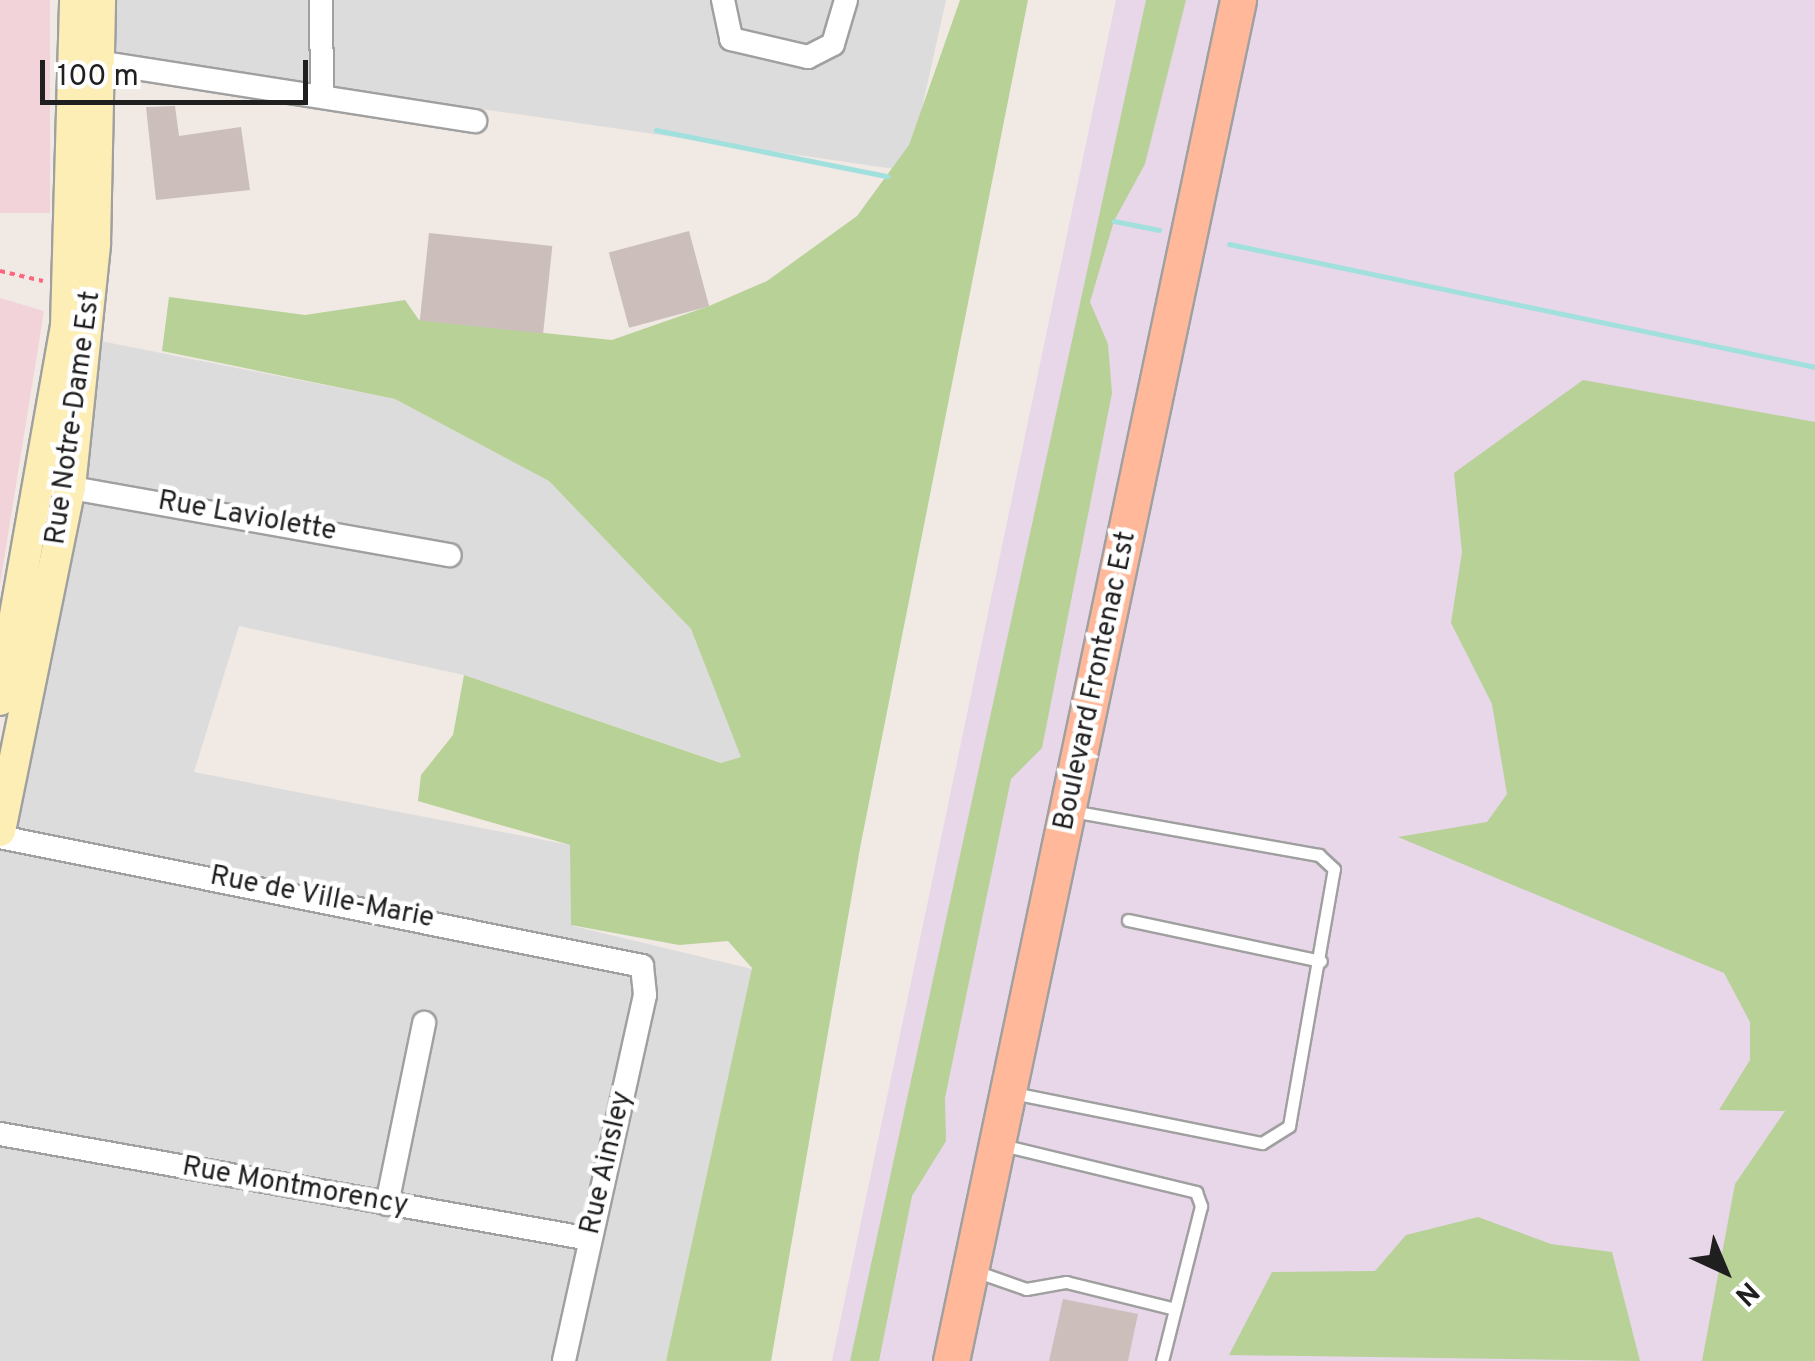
<!DOCTYPE html>
<html>
<head>
<meta charset="utf-8">
<style>
	body { margin:0 }
	#map { position:relative; width:1815px; height:1361px; overflow:hidden; background:#f0e9e4; font-family:Overpass,sans-serif }
	div>[style] { position:absolute }
	.residential>* { inset:0; background:#dddcdc }
	.commercial>* { inset:0; background:#f2d3d9; transform-origin:0 0 }
	.industrial>* { inset:0; background:#e8d6e9 }
	.forest>* { inset:0; background:#b7d197 }
	.stream>* { height:5px; margin:-2.5px; padding:0 2.5px; transform-origin:2.5px; border-radius:2.5px; background:#a2e0de }
	.building>* { inset:0; background:#ccbeba; transform-origin:0 0 }
	.path>* { height:4px; margin-top:-2px; transform-origin:0; background:repeating-linear-gradient(90deg,#ff667e 0 5px,transparent 0 10px) }
	.roads { filter:drop-shadow(2px 0 #a0a0a0) drop-shadow(-2px 0 #a0a0a0) drop-shadow(0 2px #a0a0a0) drop-shadow(0 -2px #a0a0a0) }
	.lane>* { height:11px; margin:-5.5px; padding:0 5.5px; transform-origin:5.5px; border-radius:5.5px; background:#fff }
	.street>* { height:22px; margin:-11px; padding:0 11px; transform-origin:11px; border-radius:11px; background:#fff }
	.secondary>* { height:30px; margin:-15px; padding:0 15px; transform-origin:15px; border-radius:15px; background:#fdeeb6 }
	.primary>* { height:35px; margin:-17.5px; padding:0 17.5px; transform-origin:17.5px; border-radius:17.5px; background:#ffb99a }
	span { translate:-50% -50%; white-space:nowrap; text-align:center; line-height:1.15; -webkit-text-stroke:9px #fff; paint-order:stroke }
	.street-label { font-size:28px; color:#1f1f1f }
	.north { position:absolute; left:1675px; top:1221px; width:100px; height:100px; -webkit-text-stroke:8px #fff; paint-order:stroke; rotate:136deg; font-size:28px; font-weight:700; line-height:40px; text-align:center; color:#1f1f1f }
	.north::after { content:''; display:block; margin:auto; width:35px; height:45px; background:#1f1f1f; clip-path:polygon(50% 0,100% 100%,50% 72%,0 100%) }
	.scale { position:absolute; left:40px; top:60px; width:268px; height:45px; box-sizing:border-box; border:5px solid #1f1f1f; border-top:0; padding-left:12px; font-size:30px; line-height:35px; white-space:nowrap; color:#1f1f1f; -webkit-text-stroke:8px #fff; paint-order:stroke }
</style>
</head>
<body>
<div id="map">
	<div class="residential">
		<div style="clip-path:polygon(108px 0,946px 0,908px 171px,110px 55px)"></div>
		<div style="clip-path:polygon(75px 336px,395px 399px,549px 481px,691px 629px,742px 757px,722px 763px,464px 675px,239px 626px,194px 772px,590px 849px,573px 926px,752px 969px,666px 1361px,0 1361px,0 776px)"></div>
	</div>
	<div class="commercial">
		<div style="left:0;top:0;width:50px;height:213px"></div>
		<div style="clip-path:polygon(0 298px,44px 311px,0 584px)"></div>
	</div>
	<div class="industrial">
		<div style="clip-path:polygon(1116px 0,1815px 0,1815px 1361px,832px 1361px)"></div>
	</div>
	<div class="forest">
		<div style="clip-path:polygon(960px 0,1028px 0,860px 848px,771px 1361px,666px 1361px,752px 968px,728px 941px,679px 945px,571px 925px,570px 845px,418px 801px,421px 775px,453px 735px,464px 675px,721px 763px,741px 757px,691px 629px,549px 481px,395px 399px,162px 351px,169px 297px,305px 315px,405px 300px,419px 320px,612px 340px,709px 306px,767px 281px,857px 216px,909px 145px)"></div>
		<div style="clip-path:polygon(1146px 0,1186px 0,1145px 164px,1114px 221px,1090px 302px,1108px 344px,1112px 393px,1042px 748px,1011px 779px,945px 1098px,946px 1141px,912px 1196px,879px 1361px,850px 1361px)"></div>
		<div style="clip-path:polygon(1583px 380px,1815px 422px,1815px 1361px,1702px 1361px,1735px 1184px,1785px 1111px,1719px 1110px,1750px 1060px,1750px 1022px,1724px 973px,1398px 837px,1487px 822px,1507px 794px,1492px 704px,1451px 623px,1462px 552px,1454px 473px)"></div>
		<div style="clip-path:polygon(1478px 1217px,1551px 1244px,1612px 1252px,1640px 1361px,1229px 1355px,1272px 1272px,1375px 1271px,1406px 1235px)"></div>
	</div>
	<div class="stream">
		<div style="left:656px;top:130px;width:236px;rotate:11.3deg"></div>
		<div style="left:1114px;top:221px;width:46px;rotate:11.3deg"></div>
		<div style="left:1229px;top:244px;width:599px;rotate:11.85deg"></div>
	</div>
	<div class="building">
		<div style="clip-path:polygon(175px 106px,179px 136px,241px 127px,250px 190px,156px 200px,146px 107px)"></div>
		<div style="left:689px;top:231px;width:78px;height:83px;rotate:75deg"></div>
		<div style="left:429px;top:233px;width:124px;height:88px;rotate:6deg"></div>
		<div style="clip-path:polygon(1063px 1299px,1138px 1314px,1128px 1361px,1049px 1361px)"></div>
	</div>
	<div class="path">
		<div style="left:0;top:271px;width:44px;rotate:13.1deg"></div>
	</div>
	<div class="roads">
		<div class="lane">
			<div style="left:1128px;top:920px;width:197px;rotate:12deg"></div>
			<div style="left:1013px;top:1093px;width:254px;rotate:11.4deg"></div>
			<div style="left:1262px;top:1143px;width:32px;rotate:-32deg"></div>
			<div style="left:1289px;top:1126px;width:261px;rotate:-80.1deg"></div>
			<div style="left:1334px;top:869px;width:21px;rotate:-137deg"></div>
			<div style="left:1319px;top:855px;width:252px;rotate:-169.9deg"></div>
			<div style="left:1002px;top:1145px;width:200px;rotate:13.6deg"></div>
			<div style="left:1196px;top:1192px;width:15px;rotate:70deg"></div>
			<div style="left:1201px;top:1206px;width:160px;rotate:104.1deg"></div>
			<div style="left:975px;top:1271px;width:54px;rotate:19.4deg"></div>
			<div style="left:1026px;top:1289px;width:41px;rotate:-9.9deg"></div>
			<div style="left:1066px;top:1282px;width:112px;rotate:13.9deg"></div>
		</div>
		<div class="street">
			<div style="left:321px;top:0;width:92px;rotate:89.4deg"></div>
			<div style="left:723px;top:0;width:40px;rotate:78deg"></div>
			<div style="left:731px;top:39px;width:79px;rotate:13.2deg"></div>
			<div style="left:808px;top:57px;width:28px;rotate:-27deg"></div>
			<div style="left:833px;top:44px;width:46px;rotate:-73.5deg"></div>
			<div style="left:85px;top:60px;width:395px;rotate:8.9deg"></div>
			<div style="left:44px;top:483px;width:412px;rotate:10.1deg"></div>
			<div style="left:0;top:837px;width:655px;rotate:11.36deg"></div>
			<div style="left:642px;top:966px;width:29px;rotate:84deg"></div>
			<div style="left:645px;top:995px;width:375px;rotate:102.5deg"></div>
			<div style="left:0;top:1134px;width:599px;rotate:10.09deg"></div>
			<div style="left:387px;top:1204px;width:185px;rotate:-78.4deg"></div>
		</div>
		<div class="secondary">
			<div style="left:0;top:700px;width:380px;rotate:-80deg"></div>
			<div style="left:66px;top:326px;width:326px;rotate:-88.4deg"></div>
			<div style="left:0;top:831px;width:351px;rotate:-78.5deg"></div>
			<div style="left:70px;top:487px;width:245px;rotate:-84.1deg"></div>
			<div style="left:95px;top:243px;width:243px;rotate:-88.8deg"></div>
		</div>
		<div class="primary">
			<div style="left:951px;top:1361px;width:1391px;rotate:-78.09deg"></div>
		</div>
	</div>
	<div class="street-label">
		<span style="left:74px;top:418px;rotate:-82deg">Rue Notre-Dame Est</span>
		<span style="left:247px;top:517px;rotate:10deg">Rue Laviolette</span>
		<span style="left:1096px;top:681px;rotate:-78deg">Boulevard Frontenac Est</span>
		<span style="left:322px;top:898px;rotate:11deg">Rue de Ville-Marie</span>
		<span style="left:607px;top:1163px;rotate:-77deg">Rue Ainsley</span>
		<span style="left:295px;top:1187px;rotate:10deg">Rue Montmorency</span>
	</div>
	<div class="north">N</div>
	<div class="scale">100 m</div>
</div>
</body>
</html>
